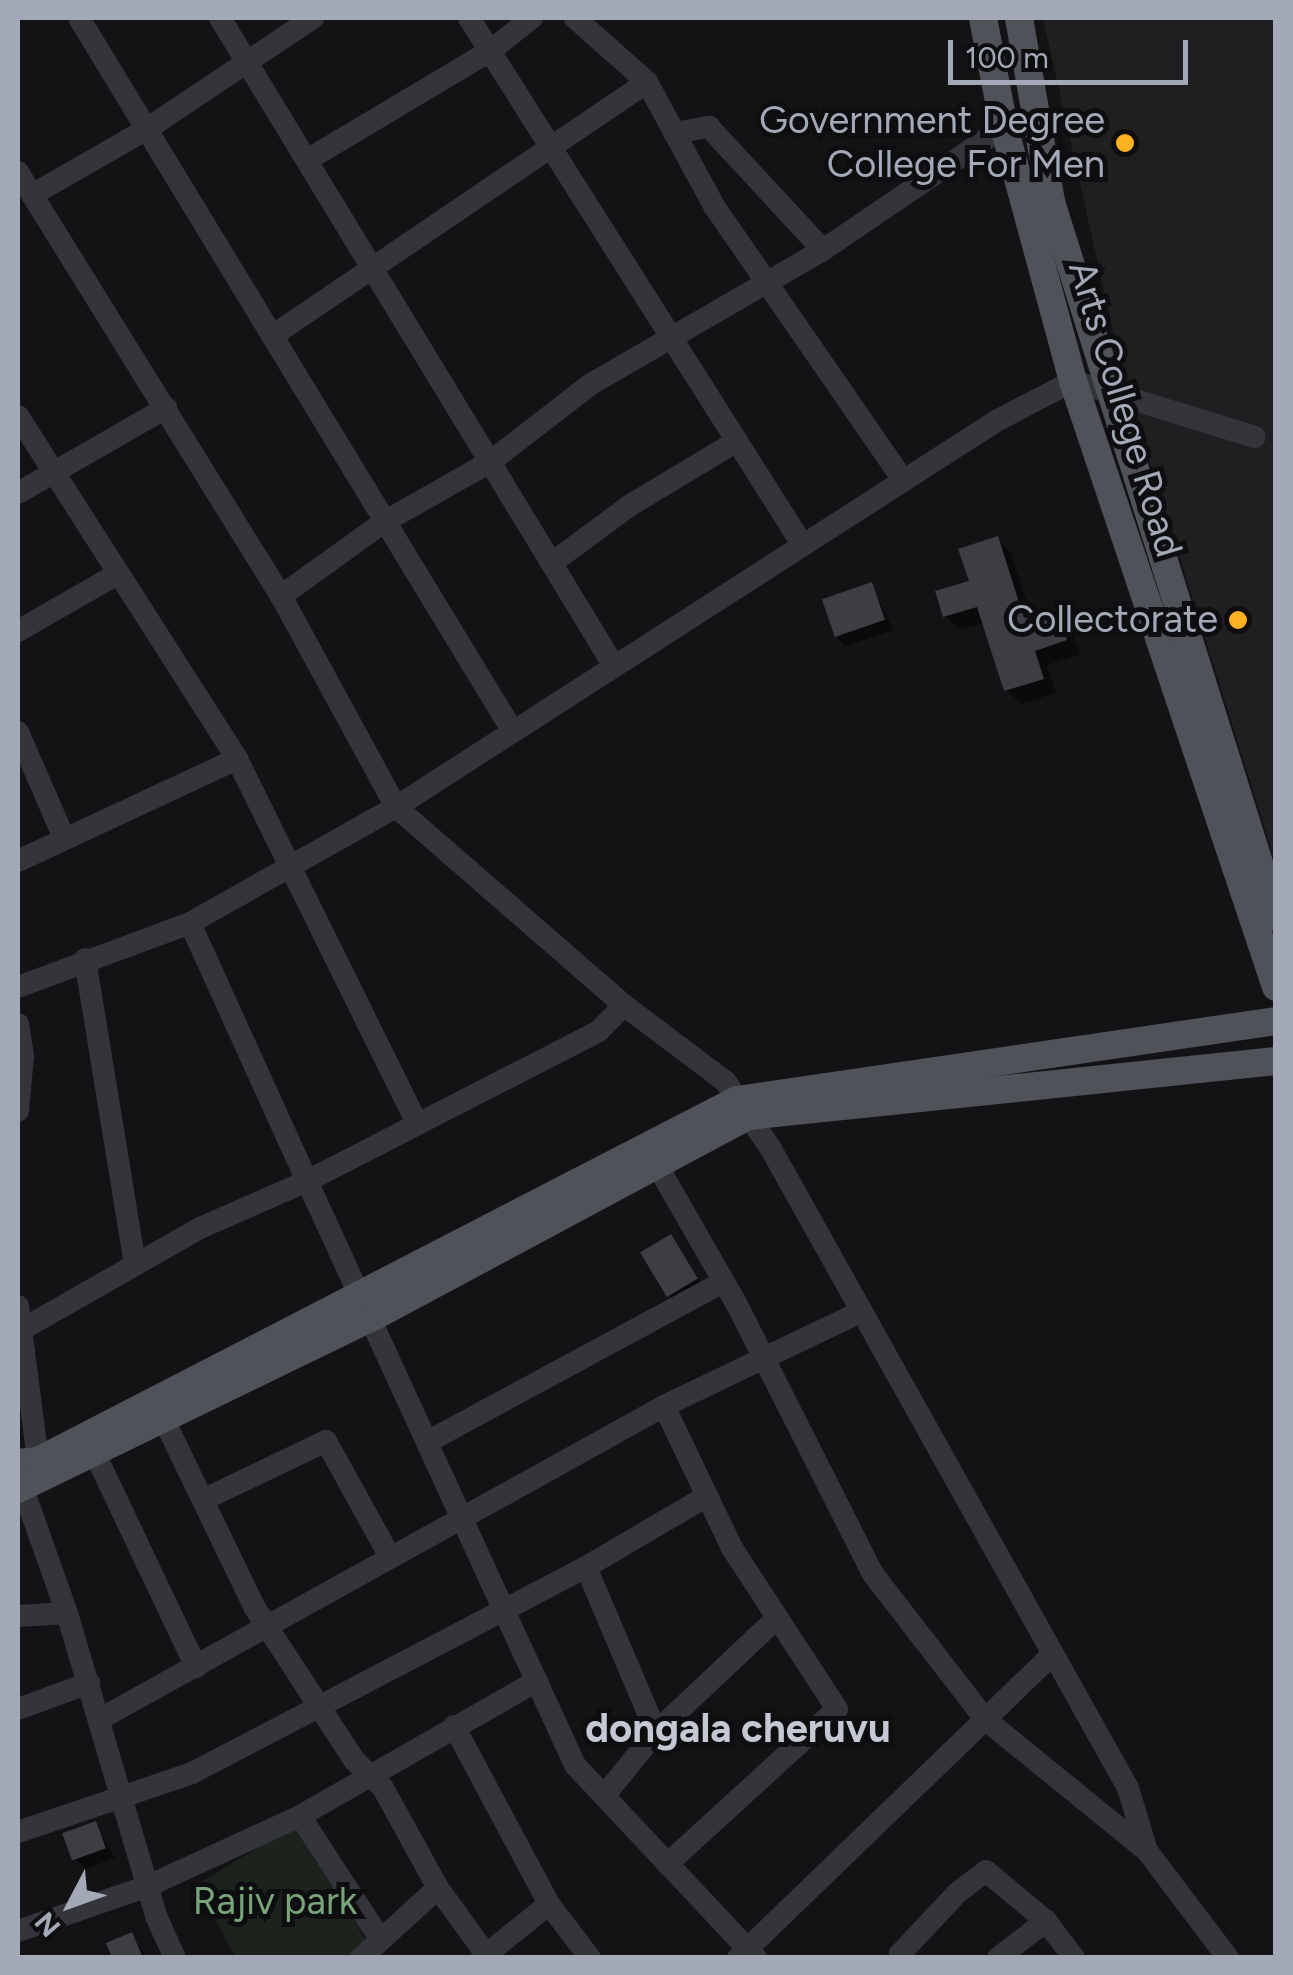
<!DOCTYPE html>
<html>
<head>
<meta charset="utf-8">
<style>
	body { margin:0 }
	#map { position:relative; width:1293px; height:1975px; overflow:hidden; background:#131315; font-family:Figtree,sans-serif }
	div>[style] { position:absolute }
	.built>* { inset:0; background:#1f1f22 }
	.green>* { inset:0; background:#1b231c }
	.shadow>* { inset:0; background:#0007 }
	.building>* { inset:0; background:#3c3e43; transform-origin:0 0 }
	.minor>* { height:22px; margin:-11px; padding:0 11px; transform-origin:11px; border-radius:11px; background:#33353a }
	.major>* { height:28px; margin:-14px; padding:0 14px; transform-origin:14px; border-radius:14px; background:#4f5259 }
	.dots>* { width:28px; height:28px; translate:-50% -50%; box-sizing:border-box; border:5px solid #0e0e10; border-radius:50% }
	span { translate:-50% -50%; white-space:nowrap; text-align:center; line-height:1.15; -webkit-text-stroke:10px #0e0e10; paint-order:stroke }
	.poi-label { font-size:38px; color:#a3a9b7 }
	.right { translate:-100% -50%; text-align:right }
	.street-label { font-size:38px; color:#a3a9b7 }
	.park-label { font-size:38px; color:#78a47a }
	.neighbourhood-label { font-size:40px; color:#c4c8d2; font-weight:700 }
	.frame { position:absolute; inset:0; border:20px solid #a3a9b7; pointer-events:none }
	.north { position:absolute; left:20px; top:1855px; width:100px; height:100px; -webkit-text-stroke:8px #0e0e10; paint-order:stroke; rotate:229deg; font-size:28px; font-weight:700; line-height:40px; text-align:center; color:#a3a9b7 }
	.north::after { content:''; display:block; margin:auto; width:35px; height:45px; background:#a3a9b7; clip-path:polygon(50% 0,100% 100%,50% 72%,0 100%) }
	.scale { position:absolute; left:948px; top:40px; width:240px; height:45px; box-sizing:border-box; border:5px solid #a3a9b7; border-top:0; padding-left:12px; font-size:30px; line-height:35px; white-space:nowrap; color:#a3a9b7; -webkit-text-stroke:8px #0e0e10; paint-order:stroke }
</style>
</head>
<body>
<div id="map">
	<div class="built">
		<div style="clip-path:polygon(1043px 18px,1275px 18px,1275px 861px,1124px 380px)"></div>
	</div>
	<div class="green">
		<div style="clip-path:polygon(297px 1823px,367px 1943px,352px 1957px,235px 1957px,197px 1885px)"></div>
	</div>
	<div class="shadow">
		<div style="clip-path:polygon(997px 539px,1011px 553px,1032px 619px,1056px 611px,1070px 625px,1080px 654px,1047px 665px,1056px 693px,1021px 704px,1007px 690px,985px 622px,960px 630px,946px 616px)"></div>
		<div style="clip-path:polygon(872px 585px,893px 630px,845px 646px,835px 635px)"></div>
		<div style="clip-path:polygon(671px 1237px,702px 1286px,674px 1301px,668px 1294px)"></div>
		<div style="clip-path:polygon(95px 1824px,115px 1858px,85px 1869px,75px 1859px)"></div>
		<div style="clip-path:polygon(131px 1935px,147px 1958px,115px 1958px)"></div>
	</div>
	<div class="building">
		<div style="clip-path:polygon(998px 536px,1024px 618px,1057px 608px,1067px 640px,1035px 651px,1044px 679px,1004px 691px,977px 607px,943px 617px,935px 591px,969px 581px,958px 549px)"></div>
		<div style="left:872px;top:582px;width:40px;height:53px;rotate:71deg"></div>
		<div style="left:671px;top:1234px;width:52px;height:36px;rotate:59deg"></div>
		<div style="left:96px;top:1821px;width:29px;height:36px;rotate:70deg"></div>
		<div style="clip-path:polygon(132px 1932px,143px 1958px,112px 1958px,106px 1943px)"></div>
	</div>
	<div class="minor">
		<div style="left:79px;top:18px;width:833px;rotate:58.69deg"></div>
		<div style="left:220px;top:18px;width:758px;rotate:58.7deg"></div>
		<div style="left:469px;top:18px;width:623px;rotate:57.66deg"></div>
		<div style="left:575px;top:18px;width:96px;rotate:41.6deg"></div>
		<div style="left:647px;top:82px;width:141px;rotate:61.6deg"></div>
		<div style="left:714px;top:206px;width:333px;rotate:55.4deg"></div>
		<div style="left:674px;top:133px;width:36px;rotate:-10deg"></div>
		<div style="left:709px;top:127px;width:168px;rotate:47.2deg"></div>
		<div style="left:823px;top:250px;width:219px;rotate:-34.2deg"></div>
		<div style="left:307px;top:160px;width:213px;rotate:-30.8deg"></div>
		<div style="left:490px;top:51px;width:53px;rotate:-38.2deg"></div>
		<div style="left:18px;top:172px;width:499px;rotate:58.2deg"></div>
		<div style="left:281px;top:596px;width:240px;rotate:61.4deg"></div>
		<div style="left:396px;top:807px;width:302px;rotate:41deg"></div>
		<div style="left:32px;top:195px;width:133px;rotate:-29.9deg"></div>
		<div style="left:147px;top:129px;width:200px;rotate:-33.8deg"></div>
		<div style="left:272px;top:336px;width:453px;rotate:-34.1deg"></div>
		<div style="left:18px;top:416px;width:407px;rotate:57.4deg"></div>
		<div style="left:237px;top:759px;width:406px;rotate:63.7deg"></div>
		<div style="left:18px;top:493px;width:171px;rotate:-29.9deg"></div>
		<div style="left:552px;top:563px;width:96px;rotate:-36.5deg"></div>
		<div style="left:629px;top:506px;width:126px;rotate:-31deg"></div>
		<div style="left:281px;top:596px;width:127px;rotate:-35.7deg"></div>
		<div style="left:384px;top:522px;width:122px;rotate:-29.5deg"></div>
		<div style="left:490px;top:462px;width:128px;rotate:-37.7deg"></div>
		<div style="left:591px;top:384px;width:268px;rotate:-30deg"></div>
		<div style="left:18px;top:631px;width:114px;rotate:-29.9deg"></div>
		<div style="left:18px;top:732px;width:116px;rotate:66.5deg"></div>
		<div style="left:18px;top:861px;width:242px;rotate:-25deg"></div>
		<div style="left:85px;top:959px;width:310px;rotate:80.7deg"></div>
		<div style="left:18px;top:987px;width:184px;rotate:-20.4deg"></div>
		<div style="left:18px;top:1024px;width:32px;rotate:81deg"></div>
		<div style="left:23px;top:1056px;width:55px;rotate:95.2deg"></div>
		<div style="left:657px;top:1165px;width:157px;rotate:60.2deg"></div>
		<div style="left:735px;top:1301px;width:306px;rotate:63.2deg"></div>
		<div style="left:873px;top:1574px;width:185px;rotate:52.3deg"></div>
		<div style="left:986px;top:1720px;width:208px;rotate:39.1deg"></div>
		<div style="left:18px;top:1306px;width:156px;rotate:82.6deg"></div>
		<div style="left:38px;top:1461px;width:32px;rotate:118deg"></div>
		<div style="left:23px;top:1489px;width:132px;rotate:70.5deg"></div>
		<div style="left:67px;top:1613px;width:316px;rotate:73.6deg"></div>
		<div style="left:156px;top:1916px;width:46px;rotate:65.7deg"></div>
		<div style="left:21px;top:1330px;width:206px;rotate:-29.7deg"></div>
		<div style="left:200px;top:1228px;width:117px;rotate:-23.7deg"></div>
		<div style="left:307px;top:1181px;width:643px;rotate:65.35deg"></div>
		<div style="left:575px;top:1765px;width:265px;rotate:46.8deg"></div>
		<div style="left:664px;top:1406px;width:215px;rotate:-25.6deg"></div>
		<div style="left:164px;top:1420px;width:209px;rotate:64.2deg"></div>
		<div style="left:255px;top:1608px;width:181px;rotate:56.9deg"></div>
		<div style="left:354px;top:1760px;width:40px;rotate:44deg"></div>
		<div style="left:383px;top:1788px;width:114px;rotate:61.2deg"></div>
		<div style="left:438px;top:1888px;width:80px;rotate:54.1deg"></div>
		<div style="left:429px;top:1441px;width:334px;rotate:-28.4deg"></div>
		<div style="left:95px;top:1454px;width:236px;rotate:64.6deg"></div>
		<div style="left:207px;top:1498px;width:132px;rotate:-25.6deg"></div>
		<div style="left:326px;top:1441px;width:132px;rotate:61.1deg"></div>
		<div style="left:586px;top:1567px;width:179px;rotate:67deg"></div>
		<div style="left:656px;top:1732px;width:166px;rotate:-43.3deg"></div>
		<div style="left:18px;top:1616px;width:49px;rotate:-3.5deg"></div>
		<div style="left:18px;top:1709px;width:76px;rotate:-20.1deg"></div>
		<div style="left:100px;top:1719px;width:645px;rotate:-29.03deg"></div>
		<div style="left:664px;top:1406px;width:157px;rotate:64.4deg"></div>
		<div style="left:732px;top:1548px;width:192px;rotate:56.9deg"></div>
		<div style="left:837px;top:1709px;width:230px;rotate:137.6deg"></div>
		<div style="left:454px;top:1726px;width:202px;rotate:61.9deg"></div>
		<div style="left:549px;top:1904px;width:68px;rotate:52.8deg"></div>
		<div style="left:604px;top:1796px;width:82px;rotate:-50.9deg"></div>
		<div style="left:300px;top:1816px;width:145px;rotate:56.9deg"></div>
		<div style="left:18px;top:1832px;width:184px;rotate:-18.7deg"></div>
		<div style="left:192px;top:1773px;width:445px;rotate:-27.6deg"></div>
		<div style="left:586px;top:1567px;width:140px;rotate:-30.4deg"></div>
		<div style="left:18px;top:1931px;width:138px;rotate:-19.1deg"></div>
		<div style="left:148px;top:1886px;width:167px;rotate:-24.7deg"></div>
		<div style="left:300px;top:1816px;width:273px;rotate:-29.7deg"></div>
		<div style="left:361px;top:1958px;width:104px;rotate:-42.3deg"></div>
		<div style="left:482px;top:1958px;width:86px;rotate:-38.9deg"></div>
		<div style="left:738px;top:1958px;width:435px;rotate:-44deg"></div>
		<div style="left:904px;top:1958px;width:6px;rotate:-135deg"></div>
		<div style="left:900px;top:1954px;width:83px;rotate:-46.9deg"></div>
		<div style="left:957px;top:1893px;width:36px;rotate:-37deg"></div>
		<div style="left:986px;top:1871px;width:78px;rotate:39.8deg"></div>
		<div style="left:1046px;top:1921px;width:46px;rotate:52.9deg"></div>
		<div style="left:998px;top:1958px;width:61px;rotate:-37.6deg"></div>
		<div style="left:1228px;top:1958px;width:134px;rotate:-127.1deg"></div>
		<div style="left:1147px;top:1851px;width:66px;rotate:-106.8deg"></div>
		<div style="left:1128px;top:1788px;width:732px;rotate:-119.19deg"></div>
		<div style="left:771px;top:1149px;width:81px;rotate:-123.9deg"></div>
		<div style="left:726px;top:1082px;width:128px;rotate:-143deg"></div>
		<div style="left:624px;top:1005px;width:36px;rotate:134deg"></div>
		<div style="left:599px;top:1031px;width:328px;rotate:152.8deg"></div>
		<div style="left:307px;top:1181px;width:283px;rotate:-114.4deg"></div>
		<div style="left:190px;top:923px;width:236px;rotate:-29.4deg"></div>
		<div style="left:396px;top:807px;width:716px;rotate:-32.74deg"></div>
		<div style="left:998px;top:420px;width:85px;rotate:-27.5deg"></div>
		<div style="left:1073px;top:381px;width:190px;rotate:17.1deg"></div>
	</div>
	<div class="major">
		<div style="left:983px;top:18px;width:111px;rotate:79.1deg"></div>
		<div style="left:1004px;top:127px;width:263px;rotate:74.8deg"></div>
		<div style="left:1073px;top:381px;width:639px;rotate:71.48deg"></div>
		<div style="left:1019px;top:18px;width:187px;rotate:80.1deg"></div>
		<div style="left:1051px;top:202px;width:750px;rotate:72.53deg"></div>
		<div style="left:18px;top:1463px;width:20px;rotate:-6deg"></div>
		<div style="left:38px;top:1461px;width:787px;rotate:-27.31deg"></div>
		<div style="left:737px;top:1100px;width:545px;rotate:-8.34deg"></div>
		<div style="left:18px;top:1489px;width:394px;rotate:-25.9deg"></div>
		<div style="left:373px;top:1317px;width:425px;rotate:-28.2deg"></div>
		<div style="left:748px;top:1116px;width:531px;rotate:-5.95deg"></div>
	</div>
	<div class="dots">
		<div style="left:1125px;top:143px;background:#ffb121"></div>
		<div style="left:1238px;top:620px;background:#ffb121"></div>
	</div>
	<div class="poi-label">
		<span class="right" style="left:1105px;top:143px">Government Degree<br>College For Men</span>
		<span class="right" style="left:1218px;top:620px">Collectorate</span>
	</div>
	<div class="street-label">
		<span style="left:1125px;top:409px;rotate:73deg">Arts College Road</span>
	</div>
	<div class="park-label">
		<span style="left:275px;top:1902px">Rajiv park</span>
	</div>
	<div class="neighbourhood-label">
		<span style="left:738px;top:1728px">dongala cheruvu</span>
	</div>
	<div class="frame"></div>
	<div class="north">N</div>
	<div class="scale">100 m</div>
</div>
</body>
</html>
